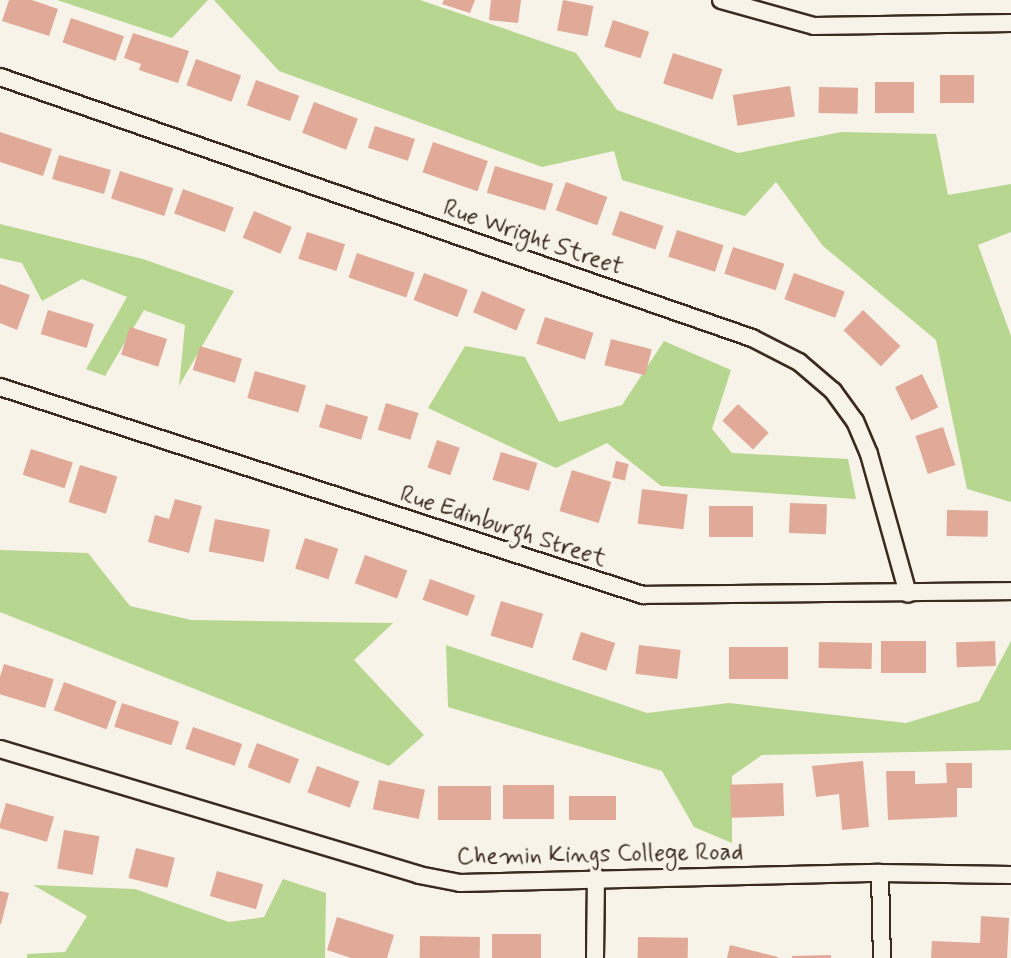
<!DOCTYPE html>
<html>
<head>
<meta charset="utf-8">
<style>
	body { margin:0 }
	#map { position:relative; width:1011px; height:958px; overflow:hidden; background:#f7f3e8; font-family:Mynerve,sans-serif }
	div>[style] { position:absolute }
	.green>* { inset:0; background:#b7d790 }
	.building>* { inset:0; background:#e0a998; transform-origin:0 0 }
	.roads { filter:drop-shadow(2px 0 #3b2a1e) drop-shadow(-2px 0 #3b2a1e) drop-shadow(0 2px #3b2a1e) drop-shadow(0 -2px #3b2a1e) }
	.street>* { height:16px; margin:-8px; padding:0 8px; transform-origin:8px; border-radius:8px; background:#f7f3e8 }
	span { translate:-50% -50%; white-space:nowrap; text-align:center; line-height:1.15; -webkit-text-stroke:7px #f7f3e8; paint-order:stroke }
	.street-label { font-size:24px; color:#3b2a1e }
</style>
</head>
<body>
<div id="map">
	<div class="green">
		<div style="clip-path:polygon(57px 0,208px 0,172px 38px)"></div>
		<div style="clip-path:polygon(214px 0,420px 0,576px 53px,617px 110px,738px 153px,841px 132px,936px 134px,948px 195px,1011px 184px,1011px 232px,978px 245px,1011px 336px,1011px 502px,967px 489px,936px 340px,823px 246px,776px 182px,745px 216px,622px 180px,614px 151px,542px 167px,279px 71px)"></div>
		<div style="clip-path:polygon(0 224px,143px 259px,234px 291px,179px 386px,185px 325px,144px 310px,105px 376px,86px 369px,127px 297px,82px 279px,42px 301px,22px 263px,0 258px)"></div>
		<div style="clip-path:polygon(664px 341px,731px 370px,712px 429px,732px 453px,848px 459px,856px 499px,661px 486px,607px 443px,556px 468px,428px 408px,465px 346px,525px 357px,559px 422px,622px 405px)"></div>
		<div style="clip-path:polygon(0 550px,88px 553px,130px 606px,191px 620px,393px 623px,354px 660px,424px 735px,389px 766px,0 612px)"></div>
		<div style="clip-path:polygon(1011px 641px,1011px 750px,762px 755px,732px 776px,732px 843px,694px 827px,662px 771px,448px 707px,446px 645px,647px 713px,729px 703px,906px 723px,979px 701px)"></div>
		<div style="clip-path:polygon(283px 879px,326px 893px,325px 958px,27px 958px,27px 954px,65px 952px,87px 916px,33px 885px,135px 889px,229px 922px,264px 917px)"></div>
	</div>
	<div class="building">
		<div style="clip-path:polygon(9px 0,32px 0,58px 9px,49px 36px,2px 21px)"></div>
		<div style="clip-path:polygon(444px 0,475px 0,470px 13px,442px 4px)"></div>
		<div style="clip-path:polygon(491px 0,521px 0,518px 23px,489px 20px)"></div>
		<div style="left:563px;top:0;width:31px;height:31px;rotate:11deg"></div>
		<div style="left:71px;top:18px;width:56px;height:26px;rotate:19deg"></div>
		<div style="left:613px;top:20px;width:38px;height:28px;rotate:18deg"></div>
		<div style="clip-path:polygon(133px 33px,189px 51px,178px 83px,139px 70px,141px 64px,124px 58px)"></div>
		<div style="left:673px;top:53px;width:52px;height:32px;rotate:18deg"></div>
		<div style="left:196px;top:59px;width:48px;height:28px;rotate:20deg"></div>
		<div style="left:940px;top:75px;width:34px;height:28px"></div>
		<div style="left:256px;top:80px;width:46px;height:27px;rotate:20deg"></div>
		<div style="left:875px;top:82px;width:39px;height:31px"></div>
		<div style="left:790px;top:86px;width:31px;height:58px;rotate:81deg"></div>
		<div style="left:819px;top:87px;width:39px;height:26px;rotate:1deg"></div>
		<div style="left:314px;top:102px;width:47px;height:33px;rotate:21deg"></div>
		<div style="left:375px;top:126px;width:42px;height:23px;rotate:18deg"></div>
		<div style="clip-path:polygon(0 132px,52px 149px,43px 176px,0 162px)"></div>
		<div style="left:433px;top:142px;width:58px;height:32px;rotate:19deg"></div>
		<div style="left:59px;top:155px;width:54px;height:25px;rotate:16deg"></div>
		<div style="left:495px;top:166px;width:61px;height:28px;rotate:17deg"></div>
		<div style="left:120px;top:171px;width:56px;height:29px;rotate:18deg"></div>
		<div style="left:566px;top:182px;width:44px;height:30px;rotate:20deg"></div>
		<div style="left:183px;top:189px;width:54px;height:26px;rotate:20deg"></div>
		<div style="left:254px;top:211px;width:41px;height:29px;rotate:23deg"></div>
		<div style="left:620px;top:211px;width:46px;height:25px;rotate:19deg"></div>
		<div style="left:677px;top:230px;width:49px;height:28px;rotate:18deg"></div>
		<div style="left:307px;top:232px;width:40px;height:28px;rotate:18deg"></div>
		<div style="left:733px;top:247px;width:54px;height:28px;rotate:18deg"></div>
		<div style="left:357px;top:253px;width:61px;height:26px;rotate:19deg"></div>
		<div style="left:424px;top:273px;width:47px;height:29px;rotate:21deg"></div>
		<div style="left:794px;top:273px;width:54px;height:28px;rotate:20deg"></div>
		<div style="clip-path:polygon(0 284px,30px 295px,17px 330px,0 323px)"></div>
		<div style="left:482px;top:291px;width:47px;height:23px;rotate:23deg"></div>
		<div style="left:48px;top:310px;width:48px;height:25px;rotate:17deg"></div>
		<div style="left:863px;top:310px;width:52px;height:28px;rotate:44deg"></div>
		<div style="left:545px;top:317px;width:51px;height:28px;rotate:18deg"></div>
		<div style="left:130px;top:327px;width:39px;height:29px;rotate:18deg"></div>
		<div style="left:611px;top:339px;width:42px;height:27px;rotate:14deg"></div>
		<div style="left:200px;top:346px;width:44px;height:25px;rotate:17deg"></div>
		<div style="left:255px;top:371px;width:53px;height:28px;rotate:16deg"></div>
		<div style="left:922px;top:374px;width:37px;height:30px;rotate:64deg"></div>
		<div style="left:386px;top:403px;width:34px;height:28px;rotate:17deg"></div>
		<div style="left:326px;top:404px;width:44px;height:24px;rotate:17deg"></div>
		<div style="left:738px;top:404px;width:42px;height:23px;rotate:43deg"></div>
		<div style="left:943px;top:427px;width:40px;height:29px;rotate:72deg"></div>
		<div style="left:437px;top:440px;width:24px;height:29px;rotate:19deg"></div>
		<div style="left:31px;top:449px;width:44px;height:27px;rotate:18deg"></div>
		<div style="left:501px;top:452px;width:38px;height:29px;rotate:17deg"></div>
		<div style="left:616px;top:461px;width:13px;height:17px;rotate:13deg"></div>
		<div style="left:80px;top:465px;width:39px;height:39px;rotate:17deg"></div>
		<div style="left:572px;top:470px;width:41px;height:43px;rotate:17deg"></div>
		<div style="left:642px;top:489px;width:46px;height:35px;rotate:7deg"></div>
		<div style="clip-path:polygon(175px 499px,202px 506px,189px 553px,148px 542px,155px 515px,169px 519px)"></div>
		<div style="left:790px;top:503px;width:37px;height:30px;rotate:2deg"></div>
		<div style="left:709px;top:506px;width:44px;height:31px"></div>
		<div style="left:947px;top:510px;width:41px;height:26px;rotate:1deg"></div>
		<div style="left:215px;top:519px;width:56px;height:33px;rotate:11deg"></div>
		<div style="left:305px;top:538px;width:35px;height:32px;rotate:18deg"></div>
		<div style="left:365px;top:555px;width:45px;height:30px;rotate:20deg"></div>
		<div style="left:430px;top:579px;width:48px;height:22px;rotate:20deg"></div>
		<div style="left:501px;top:601px;width:44px;height:36px;rotate:17deg"></div>
		<div style="left:581px;top:632px;width:36px;height:29px;rotate:18deg"></div>
		<div style="left:881px;top:641px;width:45px;height:32px"></div>
		<div style="left:995px;top:641px;width:25px;height:39px;rotate:88deg"></div>
		<div style="left:819px;top:642px;width:53px;height:26px;rotate:1deg"></div>
		<div style="left:639px;top:645px;width:42px;height:29px;rotate:7deg"></div>
		<div style="left:788px;top:647px;width:32px;height:59px;rotate:90deg"></div>
		<div style="left:4px;top:664px;width:52px;height:30px;rotate:17deg"></div>
		<div style="left:64px;top:682px;width:56px;height:30px;rotate:20deg"></div>
		<div style="left:122px;top:703px;width:60px;height:25px;rotate:18deg"></div>
		<div style="left:193px;top:727px;width:52px;height:23px;rotate:19deg"></div>
		<div style="left:257px;top:743px;width:45px;height:26px;rotate:21deg"></div>
		<div style="clip-path:polygon(863px 761px,869px 827px,842px 830px,839px 794px,816px 797px,812px 766px)"></div>
		<div style="clip-path:polygon(946px 763px,972px 763px,972px 788px,957px 788px,957px 817px,888px 820px,886px 771px,915px 771px,915px 784px,947px 783px)"></div>
		<div style="left:317px;top:766px;width:45px;height:28px;rotate:20deg"></div>
		<div style="left:379px;top:780px;width:47px;height:30px;rotate:12deg"></div>
		<div style="left:783px;top:783px;width:33px;height:53px;rotate:88deg"></div>
		<div style="left:503px;top:785px;width:51px;height:34px"></div>
		<div style="left:438px;top:786px;width:53px;height:34px"></div>
		<div style="left:616px;top:796px;width:24px;height:47px;rotate:90deg"></div>
		<div style="left:6px;top:803px;width:50px;height:26px;rotate:16deg"></div>
		<div style="left:64px;top:830px;width:36px;height:39px;rotate:10deg"></div>
		<div style="left:136px;top:848px;width:40px;height:31px;rotate:14deg"></div>
		<div style="left:217px;top:871px;width:48px;height:26px;rotate:16deg"></div>
		<div style="clip-path:polygon(0 891px,9px 893px,1px 924px,0 924px)"></div>
		<div style="clip-path:polygon(981px 916px,1009px 918px,1007px 958px,931px 958px,932px 941px,980px 943px)"></div>
		<div style="clip-path:polygon(337px 917px,394px 935px,387px 958px,351px 958px,327px 950px)"></div>
		<div style="left:492px;top:934px;width:49px;height:24px"></div>
		<div style="left:420px;top:936px;width:60px;height:22px;rotate:1deg"></div>
		<div style="left:638px;top:937px;width:50px;height:21px;rotate:1deg"></div>
		<div style="clip-path:polygon(730px 945px,778px 957px,778px 958px,727px 958px)"></div>
		<div style="clip-path:polygon(831px 955px,831px 958px,792px 958px,792px 956px)"></div>
	</div>
	<div class="roads">
		<div class="street">
			<div style="left:721px;top:0;width:97px;rotate:15.6deg"></div>
			<div style="left:814px;top:26px;width:197px;rotate:-0.9deg"></div>
			<div style="left:0;top:77px;width:796px;rotate:19.14deg"></div>
			<div style="left:752px;top:338px;width:53px;rotate:27.1deg"></div>
			<div style="left:799px;top:362px;width:45px;rotate:40.5deg"></div>
			<div style="left:833px;top:391px;width:37px;rotate:54deg"></div>
			<div style="left:855px;top:421px;width:36px;rotate:67deg"></div>
			<div style="left:869px;top:454px;width:145px;rotate:74.4deg"></div>
			<div style="left:0;top:387px;width:676px;rotate:17.93deg"></div>
			<div style="left:643px;top:595px;width:368px;rotate:-0.6deg"></div>
			<div style="left:0;top:749px;width:438px;rotate:16.7deg"></div>
			<div style="left:419px;top:875px;width:42px;rotate:11deg"></div>
			<div style="left:460px;top:883px;width:420px;rotate:-1.4deg"></div>
			<div style="left:880px;top:873px;width:131px;rotate:0.9deg"></div>
			<div style="left:880px;top:873px;width:85px;rotate:88.7deg"></div>
			<div style="left:595px;top:958px;width:81px;rotate:-89.3deg"></div>
		</div>
	</div>
	<div class="street-label">
		<span style="left:533px;top:238px;rotate:19deg">Rue Wright Street</span>
		<span style="left:503px;top:527px;rotate:18deg">Rue Edinburgh Street</span>
		<span style="left:600px;top:855px;rotate:-1deg">Chemin Kings College Road</span>
	</div>
</div>
</body>
</html>
